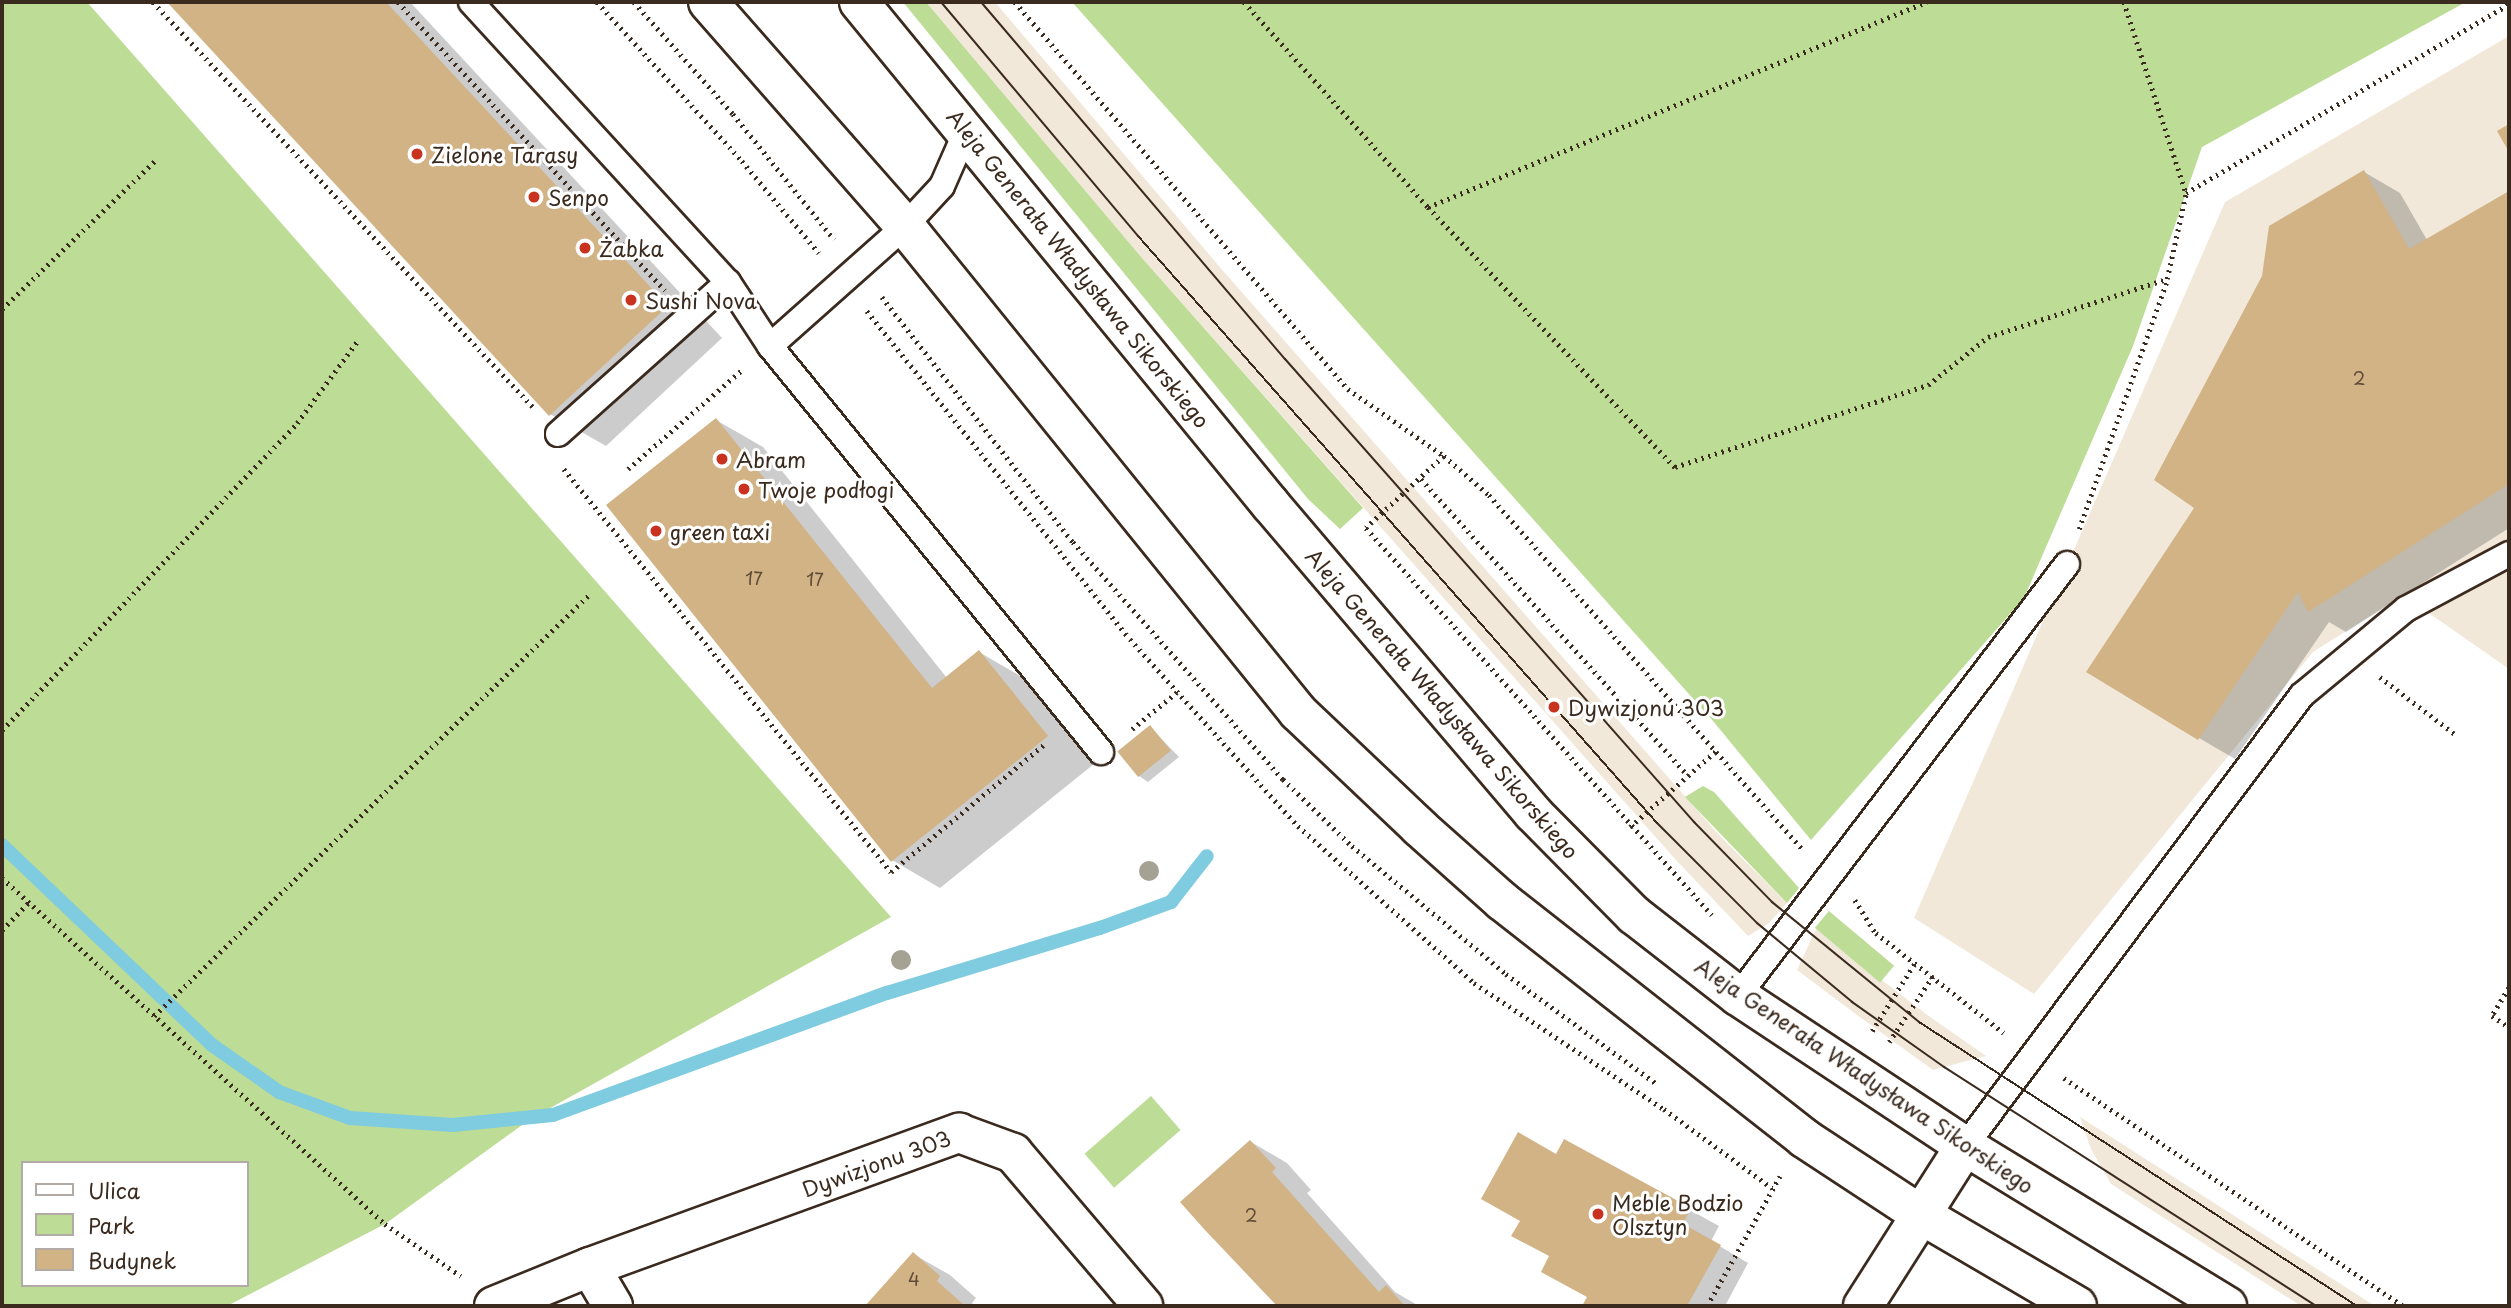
<!DOCTYPE html>
<html>
<head>
<meta charset="utf-8">
<style>
	body { margin:0 }
	#map { position:relative; width:2511px; height:1308px; overflow:hidden; background:#fff; font-family:"Playpen Sans",sans-serif }
	div>[style] { position:absolute }
	.built>* { inset:0; background:#f1e8da }
	.green>* { inset:0; background:#bddc95; transform-origin:0 0 }
	.shadow>* { inset:0; background:#0003 }
	.stream>* { height:14px; margin:-7px; padding:0 7px; transform-origin:7px; border-radius:7px; background:#7fcbdf }
	.building>* { inset:0; background:#d1b385; transform-origin:0 0 }
	.path>* { height:4.5px; margin-top:-2.25px; transform-origin:0; background:repeating-linear-gradient(90deg,#3b2a1e 0 2px,transparent 0 7px) }
	.roads { filter:drop-shadow(2px 0 #3b2a1e) drop-shadow(-2px 0 #3b2a1e) drop-shadow(0 2px #3b2a1e) drop-shadow(0 -2px #3b2a1e) }
	.service>* { height:24px; margin:-12px; padding:0 12px; transform-origin:12px; border-radius:12px; background:#fff }
	.minor>* { height:38px; margin:-19px; padding:0 19px; transform-origin:19px; border-radius:19px; background:#fff }
	.secondary>* { height:38px; margin:-19px; padding:0 19px; transform-origin:19px; border-radius:19px; background:#fff }
	.tram>* { height:2px; margin:-1px; padding:0 1px; transform-origin:1px; border-radius:1px; background:#3b2a1e }
	.trees>* { width:20px; height:20px; margin:-10px; border-radius:50%; background:#a5a294 }
	.dots>* { width:19px; height:19px; translate:-50% -50%; box-sizing:border-box; border:4px solid #fff; border-radius:50% }
	span { translate:-50% -50%; white-space:nowrap; text-align:center; line-height:1.15; -webkit-text-stroke:6px #fff; paint-order:stroke }
	.number-label { font-size:18px; color:#604c38 }
	.number-label span { -webkit-text-stroke-width:0 }
	.poi-label { font-size:21px; color:#3b2a1e }
	.left { translate:0 -50%; text-align:left }
	.street-label { font-size:21px; color:#3b2a1e }
	.frame { position:absolute; inset:0; border:4px solid #3b2a1e; pointer-events:none }
	.legend { position:absolute; left:21px; top:1161px; width:228px; height:126px; box-sizing:border-box; background:#fff; border:2px solid #b1aaa5; margin:0; padding:9px 12px; list-style:none; font-size:21px; color:#3b2a1e }
	.legend li { display:flex; align-items:center; gap:14px; height:35px }
	.legend b { width:35px; border:2px solid #b1aaa5 }
</style>
</head>
<body>
<div id="map">
	<div class="built">
		<div style="clip-path:polygon(926px 2px,995px 2px,1218px 265px,1719px 835px,1787px 903px,1768px 924px,1748px 936px,1676px 860px,1142px 258px)"></div>
		<div style="clip-path:polygon(2509px 36px,2509px 669px,2403px 595px,2313px 652px,2034px 994px,1914px 918px,2225px 202px)"></div>
		<div style="clip-path:polygon(1816px 929px,1926px 1014px,1986px 1056px,1933px 1070px,1857px 1015px,1797px 970px)"></div>
		<div style="clip-path:polygon(2080px 1117px,2375px 1306px,2301px 1306px,2111px 1184px,2091px 1149px)"></div>
	</div>
	<div class="green">
		<div style="clip-path:polygon(evenodd,2px 2px,87px 2px,891px 917px,529px 1120px,385px 1224px,227px 1306px,2px 1306px,2px 2px,23px 1163px,247px 1163px,247px 1285px,23px 1285px,23px 1163px)"></div>
		<div style="clip-path:polygon(903px 2px,926px 2px,1142px 258px,1363px 508px,1340px 529px,1308px 499px)"></div>
		<div style="clip-path:polygon(1072px 2px,2466px 2px,2202px 147px,2133px 346px,2024px 598px,1811px 840px,1713px 721px)"></div>
		<div style="clip-path:polygon(1703px 786px,1714px 792px,1799px 888px,1787px 903px,1685px 797px)"></div>
		<div style="left:1829px;top:911px;width:85px;height:22px;rotate:40deg"></div>
		<div style="left:1151px;top:1096px;width:45px;height:88px;rotate:49deg"></div>
	</div>
	<div class="shadow">
		<div style="clip-path:polygon(169px 2px,410px 2px,722px 338px,606px 446px,550px 414px)"></div>
		<div style="clip-path:polygon(2364px 172px,2400px 193px,2427px 240px,2509px 193px,2509px 528px,2346px 632px,2329px 622px,2235px 759px,2199px 738px,2196px 507px)"></div>
		<div style="clip-path:polygon(716px 420px,763px 447px,947px 678px,979px 652px,1027px 680px,1094px 764px,940px 888px,892px 860px)"></div>
		<div style="clip-path:polygon(1150px 727px,1179px 757px,1148px 782px,1139px 776px)"></div>
		<div style="clip-path:polygon(1251px 1142px,1287px 1163px,1311px 1190px,1307px 1193px,1395px 1292px,1419px 1306px,1278px 1306px,1183px 1202px)"></div>
		<div style="clip-path:polygon(1557px 1156px,1690px 1210px,1719px 1226px,1711px 1241px,1748px 1263px,1725px 1306px,1584px 1306px,1589px 1297px,1551px 1256px)"></div>
		<div style="clip-path:polygon(913px 1254px,950px 1275px,976px 1298px,972px 1303px,975px 1306px,867px 1306px)"></div>
	</div>
	<div class="stream">
		<div style="left:2px;top:845px;width:290px;rotate:43.6deg"></div>
		<div style="left:212px;top:1045px;width:82px;rotate:35deg"></div>
		<div style="left:279px;top:1092px;width:76px;rotate:20.1deg"></div>
		<div style="left:350px;top:1118px;width:103px;rotate:3.9deg"></div>
		<div style="left:453px;top:1125px;width:100px;rotate:-5.7deg"></div>
		<div style="left:553px;top:1115px;width:356px;rotate:-20.1deg"></div>
		<div style="left:887px;top:993px;width:223px;rotate:-17deg"></div>
		<div style="left:1100px;top:928px;width:76px;rotate:-20.1deg"></div>
		<div style="left:1171px;top:902px;width:58px;rotate:-52deg"></div>
	</div>
	<div class="building">
		<div style="clip-path:polygon(167px 2px,386px 2px,668px 306px,549px 416px)"></div>
		<div style="clip-path:polygon(2509px 124px,2509px 152px,2497px 131px)"></div>
		<div style="clip-path:polygon(2364px 170px,2409px 249px,2509px 191px,2509px 484px,2308px 612px,2298px 592px,2198px 740px,2086px 672px,2194px 508px,2154px 480px,2262px 276px,2269px 226px)"></div>
		<div style="clip-path:polygon(716px 418px,932px 688px,979px 650px,1048px 736px,891px 862px,606px 505px)"></div>
		<div style="left:1150px;top:725px;width:33px;height:42px;rotate:51deg"></div>
		<div style="clip-path:polygon(1518px 1132px,1556px 1154px,1564px 1139px,1691px 1208px,1683px 1224px,1721px 1245px,1687px 1306px,1582px 1306px,1587px 1297px,1541px 1272px,1549px 1256px,1511px 1236px,1520px 1221px,1481px 1199px)"></div>
		<div style="clip-path:polygon(1250px 1140px,1276px 1168px,1272px 1172px,1379px 1292px,1386px 1285px,1405px 1306px,1277px 1306px,1204px 1229px,1180px 1202px)"></div>
		<div style="clip-path:polygon(913px 1252px,940px 1276px,937px 1281px,965px 1306px,865px 1306px)"></div>
	</div>
	<div class="path">
		<div style="left:153px;top:2px;width:555px;rotate:46.82deg"></div>
		<div style="left:398px;top:2px;width:393px;rotate:47.2deg"></div>
		<div style="left:597px;top:2px;width:215px;rotate:47.6deg"></div>
		<div style="left:742px;top:161px;width:120px;rotate:50.1deg"></div>
		<div style="left:634px;top:2px;width:149px;rotate:48.5deg"></div>
		<div style="left:733px;top:114px;width:161px;rotate:51.1deg"></div>
		<div style="left:1015px;top:2px;width:511px;rotate:49.29deg"></div>
		<div style="left:1348px;top:389px;width:117px;rotate:34.9deg"></div>
		<div style="left:1444px;top:456px;width:60px;rotate:40.9deg"></div>
		<div style="left:1489px;top:495px;width:475px;rotate:48.5deg"></div>
		<div style="left:1244px;top:2px;width:275px;rotate:48.1deg"></div>
		<div style="left:1428px;top:207px;width:359px;rotate:46.5deg"></div>
		<div style="left:1675px;top:467px;width:266px;rotate:-18deg"></div>
		<div style="left:1928px;top:385px;width:77px;rotate:-38.7deg"></div>
		<div style="left:1988px;top:337px;width:188px;rotate:-18deg"></div>
		<div style="left:2167px;top:279px;width:88px;rotate:-77.5deg"></div>
		<div style="left:2186px;top:193px;width:374px;rotate:-30.3deg"></div>
		<div style="left:2124px;top:2px;width:201px;rotate:72deg"></div>
		<div style="left:1428px;top:207px;width:539px;rotate:-22.37deg"></div>
		<div style="left:882px;top:297px;width:311px;rotate:52.1deg"></div>
		<div style="left:1073px;top:542px;width:317px;rotate:48.5deg"></div>
		<div style="left:1283px;top:779px;width:96px;rotate:44.2deg"></div>
		<div style="left:1352px;top:846px;width:200px;rotate:39.7deg"></div>
		<div style="left:1506px;top:974px;width:187px;rotate:36.1deg"></div>
		<div style="left:2px;top:309px;width:214px;rotate:-44.1deg"></div>
		<div style="left:867px;top:311px;width:420px;rotate:51.3deg"></div>
		<div style="left:1130px;top:639px;width:251px;rotate:48.1deg"></div>
		<div style="left:1298px;top:826px;width:236px;rotate:41.7deg"></div>
		<div style="left:1474px;top:983px;width:228px;rotate:33.6deg"></div>
		<div style="left:1664px;top:1109px;width:134px;rotate:36.2deg"></div>
		<div style="left:1444px;top:456px;width:106px;rotate:137.3deg"></div>
		<div style="left:1366px;top:528px;width:519px;rotate:48.2deg"></div>
		<div style="left:564px;top:469px;width:519px;rotate:50.94deg"></div>
		<div style="left:891px;top:872px;width:202px;rotate:-39.8deg"></div>
		<div style="left:628px;top:469px;width:151px;rotate:-41deg"></div>
		<div style="left:1421px;top:479px;width:399px;rotate:48deg"></div>
		<div style="left:2079px;top:529px;width:264px;rotate:-70.5deg"></div>
		<div style="left:2380px;top:677px;width:96px;rotate:37.3deg"></div>
		<div style="left:1132px;top:729px;width:58px;rotate:-39.4deg"></div>
		<div style="left:2px;top:730px;width:426px;rotate:-46.1deg"></div>
		<div style="left:297px;top:423px;width:104px;rotate:-53.6deg"></div>
		<div style="left:1630px;top:827px;width:115px;rotate:-41.5deg"></div>
		<div style="left:2px;top:878px;width:516px;rotate:42.09deg"></div>
		<div style="left:385px;top:1224px;width:92px;rotate:34.4deg"></div>
		<div style="left:1855px;top:900px;width:39px;rotate:58deg"></div>
		<div style="left:1876px;top:933px;width:162px;rotate:38deg"></div>
		<div style="left:2px;top:930px;width:39px;rotate:-46deg"></div>
		<div style="left:2509px;top:988px;width:33px;rotate:121deg"></div>
		<div style="left:2492px;top:1016px;width:20px;rotate:33deg"></div>
		<div style="left:154px;top:1016px;width:608px;rotate:-44.07deg"></div>
		<div style="left:1872px;top:1031px;width:80px;rotate:-57.7deg"></div>
		<div style="left:1889px;top:1042px;width:79px;rotate:-56.3deg"></div>
		<div style="left:2064px;top:1078px;width:409px;rotate:33.9deg"></div>
		<div style="left:1707px;top:1306px;width:149px;rotate:-60.7deg"></div>
	</div>
	<div class="roads">
		<div class="service">
			<div style="left:471px;top:2px;width:380px;rotate:47.5deg"></div>
			<div style="left:728px;top:282px;width:77px;rotate:56.7deg"></div>
			<div style="left:770px;top:346px;width:524px;rotate:50.81deg"></div>
			<div style="left:770px;top:346px;width:181px;rotate:-41.6deg"></div>
			<div style="left:905px;top:226px;width:54px;rotate:-47.2deg"></div>
			<div style="left:942px;top:186px;width:62px;rotate:-66.3deg"></div>
			<div style="left:558px;top:434px;width:228px;rotate:-41.8deg"></div>
			<div style="left:1738px;top:996px;width:543px;rotate:-52.71deg"></div>
			<div style="left:1965px;top:1146px;width:563px;rotate:-53.23deg"></div>
			<div style="left:2302px;top:695px;width:135px;rotate:-39.6deg"></div>
			<div style="left:2406px;top:609px;width:117px;rotate:-28.1deg"></div>
		</div>
		<div class="minor">
			<div style="left:494px;top:1306px;width:104px;rotate:-22.1deg"></div>
			<div style="left:613px;top:1306px;width:45px;rotate:-120.5deg"></div>
			<div style="left:590px;top:1267px;width:393px;rotate:-20deg"></div>
			<div style="left:959px;top:1133px;width:58px;rotate:20.3deg"></div>
			<div style="left:1013px;top:1153px;width:201px;rotate:49.6deg"></div>
			<div style="left:1863px;top:1306px;width:190px;rotate:-57.5deg"></div>
		</div>
		<div class="secondary">
			<div style="left:708px;top:2px;width:298px;rotate:48.7deg"></div>
			<div style="left:905px;top:226px;width:625px;rotate:51.04deg"></div>
			<div style="left:1298px;top:712px;width:167px;rotate:43.5deg"></div>
			<div style="left:1419px;top:827px;width:111px;rotate:41.7deg"></div>
			<div style="left:1502px;top:901px;width:384px;rotate:38.1deg"></div>
			<div style="left:1804px;top:1138px;width:136px;rotate:33.3deg"></div>
			<div style="left:1918px;top:1213px;width:184px;rotate:30.3deg"></div>
			<div style="left:859px;top:2px;width:650px;rotate:50.68deg"></div>
			<div style="left:1271px;top:505px;width:404px;rotate:49.6deg"></div>
			<div style="left:1533px;top:813px;width:144px;rotate:45.3deg"></div>
			<div style="left:1634px;top:915px;width:132px;rotate:37.9deg"></div>
			<div style="left:1738px;top:996px;width:272px;rotate:33.5deg"></div>
			<div style="left:1965px;top:1146px;width:307px;rotate:31.4deg"></div>
		</div>
	</div>
	<div class="tram">
		<div style="left:941px;top:2px;width:306px;rotate:49.9deg"></div>
		<div style="left:1138px;top:236px;width:784px;rotate:48.52deg"></div>
		<div style="left:1657px;top:823px;width:141px;rotate:45deg"></div>
		<div style="left:1757px;top:923px;width:124px;rotate:39.7deg"></div>
		<div style="left:1852px;top:1002px;width:113px;rotate:35.2deg"></div>
		<div style="left:1944px;top:1067px;width:442px;rotate:32.7deg"></div>
		<div style="left:981px;top:2px;width:469px;rotate:49.6deg"></div>
		<div style="left:1285px;top:359px;width:618px;rotate:48.54deg"></div>
		<div style="left:1694px;top:822px;width:112px;rotate:45.7deg"></div>
		<div style="left:1772px;top:902px;width:190px;rotate:39.2deg"></div>
		<div style="left:1919px;top:1022px;width:522px;rotate:32.96deg"></div>
	</div>
	<div class="trees">
		<div style="left:1149px;top:871px"></div>
		<div style="left:901px;top:960px"></div>
	</div>
	<div class="dots">
		<div style="left:417px;top:154px;background:#c8321e"></div>
		<div style="left:534px;top:197px;background:#c8321e"></div>
		<div style="left:585px;top:248px;background:#c8321e"></div>
		<div style="left:631px;top:300px;background:#c8321e"></div>
		<div style="left:722px;top:459px;background:#c8321e"></div>
		<div style="left:744px;top:489px;background:#c8321e"></div>
		<div style="left:656px;top:531px;background:#c8321e"></div>
		<div style="left:1554px;top:707px;background:#c8321e"></div>
		<div style="left:1598px;top:1214px;background:#c8321e"></div>
	</div>
	<div class="number-label">
		<span style="left:2359px;top:378px">2</span>
		<span style="left:754px;top:578px">17</span>
		<span style="left:815px;top:579px">17</span>
		<span style="left:1251px;top:1215px">2</span>
		<span style="left:914px;top:1279px">4</span>
	</div>
	<div class="poi-label">
		<span class="left" style="left:431px;top:154px">Zielone Tarasy</span>
		<span class="left" style="left:548px;top:197px">Senpo</span>
		<span class="left" style="left:599px;top:248px">Żabka</span>
		<span class="left" style="left:645px;top:300px">Sushi Nova</span>
		<span class="left" style="left:736px;top:459px">Abram</span>
		<span class="left" style="left:758px;top:489px">Twoje podłogi</span>
		<span class="left" style="left:670px;top:531px">green taxi</span>
		<span class="left" style="left:1568px;top:707px">Dywizjonu 303</span>
		<span class="left" style="left:1612px;top:1214px">Meble Bodzio<br>Olsztyn</span>
	</div>
	<div class="street-label">
		<span style="left:1079px;top:268px;rotate:51deg">Aleja Generała Władysława Sikorskiego</span>
		<span style="left:1443px;top:703px;rotate:49deg">Aleja Generała Władysława Sikorskiego</span>
		<span style="left:1865px;top:1075px;rotate:34deg">Aleja Generała Władysława Sikorskiego</span>
		<span style="left:876px;top:1163px;rotate:-20deg">Dywizjonu 303</span>
	</div>
	<div class="frame"></div>
	<ul class="legend">
	<li><b style="height:9px;background:#fff"></b>Ulica</li>
	<li><b style="height:19px;background:#bddc95"></b>Park</li>
	<li><b style="height:19px;background:#d1b385"></b>Budynek</li>
	</ul>
</div>
</body>
</html>
